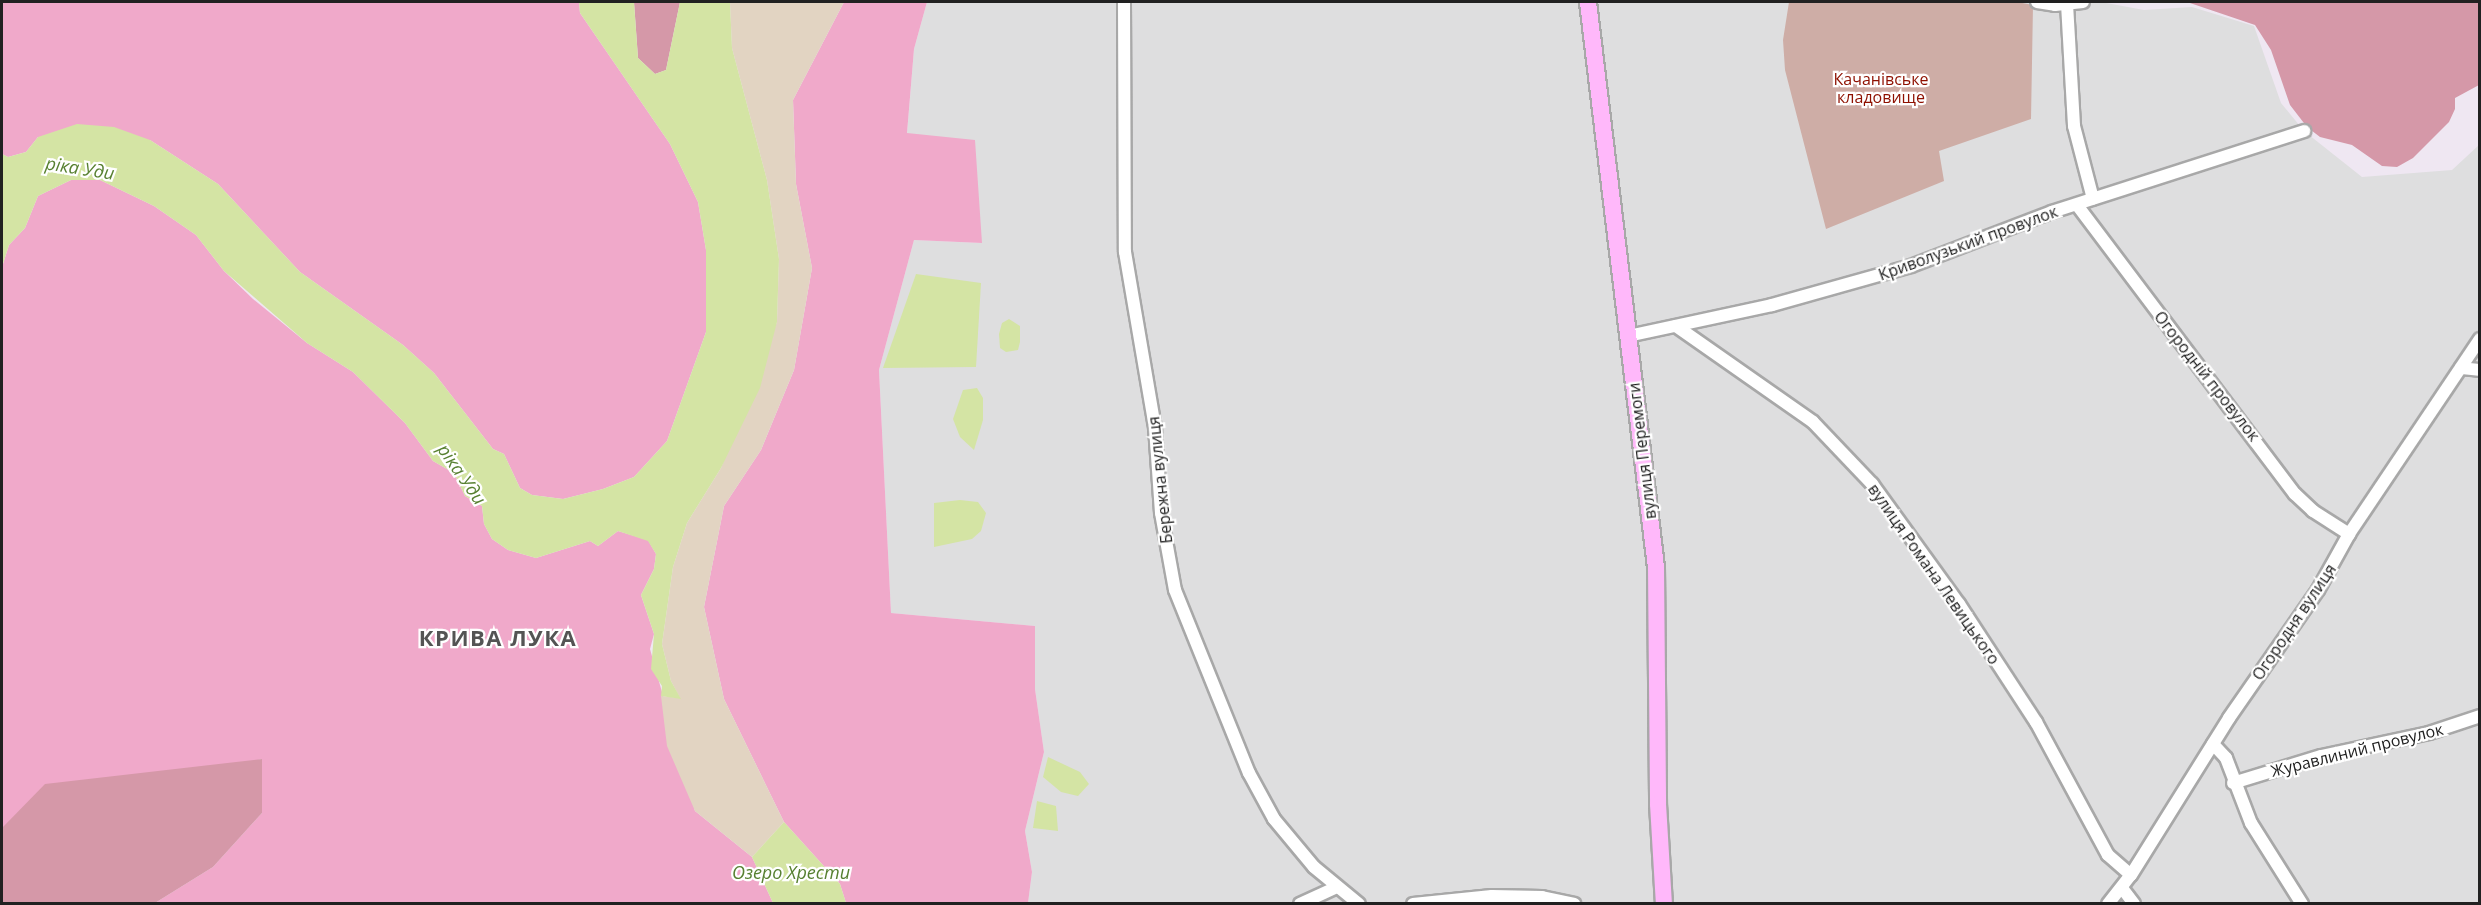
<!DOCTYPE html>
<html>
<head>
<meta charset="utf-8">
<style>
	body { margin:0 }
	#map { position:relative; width:2481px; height:905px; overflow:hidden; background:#efe7f2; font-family:"Open Sans",sans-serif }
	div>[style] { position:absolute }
	.residential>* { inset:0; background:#dededf }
	.grass>* { inset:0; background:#f0a9ca }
	.forest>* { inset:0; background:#d598a8 }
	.wetland>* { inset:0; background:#e2d4c2 }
	.cemetery>* { inset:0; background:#ceada6 }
	.water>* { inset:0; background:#d4e4a4 }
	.roads { filter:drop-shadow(2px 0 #a8a8a8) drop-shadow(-2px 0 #a8a8a8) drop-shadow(0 2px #a8a8a8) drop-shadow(0 -2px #a8a8a8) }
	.street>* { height:12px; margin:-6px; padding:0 6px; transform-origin:6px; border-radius:6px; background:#fff }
	.secondary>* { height:16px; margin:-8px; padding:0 8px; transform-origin:8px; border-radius:8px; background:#ffb8fa }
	span { translate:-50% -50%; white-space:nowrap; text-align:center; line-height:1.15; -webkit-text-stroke:4.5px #fff; paint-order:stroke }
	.park-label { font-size:16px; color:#8e1000 }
	.street-label { font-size:16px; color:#212121 }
	.water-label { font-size:18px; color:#578031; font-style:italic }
	.district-label { font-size:22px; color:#545454; font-weight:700; letter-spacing:1.5px }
	.frame { position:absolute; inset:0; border:3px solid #212121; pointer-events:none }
</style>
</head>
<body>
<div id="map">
	<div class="residential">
		<div style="clip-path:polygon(927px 2px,2101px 2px,2144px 10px,2192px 7px,2254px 26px,2281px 103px,2304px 131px,2362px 177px,2452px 170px,2479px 145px,2479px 903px,1028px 903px,1032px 872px,1025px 831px,1044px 752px,1035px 689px,1035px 626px,891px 613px,879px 370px,914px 240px,981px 243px,907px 134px,914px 49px)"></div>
	</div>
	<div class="grass">
		<div style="clip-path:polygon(2px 2px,579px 2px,580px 13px,670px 144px,698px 202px,706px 250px,706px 332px,667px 441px,634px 477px,603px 489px,563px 499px,532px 495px,520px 488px,504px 454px,493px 449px,434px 373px,403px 345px,300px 272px,218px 184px,150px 140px,38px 137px,26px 152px,8px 157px,2px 154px)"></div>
		<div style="clip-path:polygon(844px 2px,927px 2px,914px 49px,907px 133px,975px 140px,982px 243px,914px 240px,879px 370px,891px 613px,1035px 626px,1035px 689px,1044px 752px,1025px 831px,1032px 872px,1028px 903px,846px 903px,840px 884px,784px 822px,724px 699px,704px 607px,724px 506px,761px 450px,794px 370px,812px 268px,796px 184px,793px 100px)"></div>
		<div style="clip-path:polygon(71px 180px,100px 180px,154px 206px,196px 235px,224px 271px,253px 299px,307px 343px,353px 372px,405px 423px,433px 461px,454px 473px,465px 496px,482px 506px,484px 524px,492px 539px,508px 550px,536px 558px,590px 541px,598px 546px,618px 531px,648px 540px,656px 554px,654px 569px,641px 595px,654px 634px,650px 649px,695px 811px,752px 857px,773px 903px,155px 903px,213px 867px,262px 813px,262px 759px,2px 828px,2px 267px,9px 245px,25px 228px,38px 196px)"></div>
	</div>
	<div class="forest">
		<div style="clip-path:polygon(634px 2px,680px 2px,666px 70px,655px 74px,638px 58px)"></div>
		<div style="clip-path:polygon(2187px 2px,2479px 2px,2479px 85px,2455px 98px,2455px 109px,2449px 122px,2413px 158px,2397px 167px,2382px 166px,2352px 145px,2320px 137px,2307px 127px,2290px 105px,2271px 50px,2255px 25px)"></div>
		<div style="clip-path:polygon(262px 759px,262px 813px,213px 867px,155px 903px,2px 903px,2px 828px,45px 784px)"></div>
	</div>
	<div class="wetland">
		<div style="clip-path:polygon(730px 2px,844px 2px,793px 100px,796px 184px,812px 268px,794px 370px,761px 450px,724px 506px,704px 607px,724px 699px,784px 822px,752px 857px,695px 811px,667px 746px,661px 696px,680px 698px,671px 681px,662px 644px,673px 567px,687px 523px,721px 468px,777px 322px,779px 259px,767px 180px,732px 48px)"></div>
	</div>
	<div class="cemetery">
		<div style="clip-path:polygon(1789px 2px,2017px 2px,2033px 5px,2031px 119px,1939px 151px,1944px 181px,1826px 229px,1785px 70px,1783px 40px)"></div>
	</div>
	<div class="water">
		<div style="clip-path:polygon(579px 2px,634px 2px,638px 58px,655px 74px,666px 70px,680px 2px,730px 2px,732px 48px,767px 180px,779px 259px,777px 322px,760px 388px,721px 468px,687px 523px,673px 567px,662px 644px,671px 681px,681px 699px,661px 696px,662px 686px,651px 669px,654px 634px,641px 595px,654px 569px,656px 554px,648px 541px,618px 531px,598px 546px,590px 541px,536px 558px,508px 550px,492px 539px,484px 524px,482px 506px,465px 496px,454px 473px,433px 461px,405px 423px,353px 372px,307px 343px,224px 271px,196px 235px,154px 206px,100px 180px,71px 180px,38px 196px,25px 228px,9px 245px,2px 267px,2px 154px,8px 157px,26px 152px,38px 137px,77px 124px,114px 127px,150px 140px,218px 184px,300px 272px,403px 345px,434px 373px,493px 449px,504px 454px,520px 488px,532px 495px,563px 499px,603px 489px,634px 477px,667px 441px,706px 332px,706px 250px,698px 202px,670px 144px,580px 13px)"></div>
		<div style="clip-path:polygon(916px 274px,981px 283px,976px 367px,883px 368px)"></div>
		<div style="clip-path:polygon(1009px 319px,1020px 326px,1020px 342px,1018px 350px,1006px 352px,1000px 348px,999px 334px,1002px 323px)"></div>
		<div style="clip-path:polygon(977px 388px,983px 398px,983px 420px,974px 450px,960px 437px,953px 419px,963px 390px)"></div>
		<div style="clip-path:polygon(960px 500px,978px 502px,986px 513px,981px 531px,972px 539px,934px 547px,934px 503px)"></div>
		<div style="clip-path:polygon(1048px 757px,1080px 772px,1089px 784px,1078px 796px,1061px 792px,1043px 777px)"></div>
		<div style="clip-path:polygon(1037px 801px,1056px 806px,1058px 831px,1033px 828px)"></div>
		<div style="clip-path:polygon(784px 822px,840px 884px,846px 903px,773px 903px,752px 857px)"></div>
	</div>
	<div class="roads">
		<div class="street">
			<div style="left:1124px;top:2px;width:250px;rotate:89.8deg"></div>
			<div style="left:1125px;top:252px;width:178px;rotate:80.3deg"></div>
			<div style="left:1155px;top:427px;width:86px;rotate:86deg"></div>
			<div style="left:1161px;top:513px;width:78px;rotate:79.7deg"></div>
			<div style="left:1175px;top:590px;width:197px;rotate:68deg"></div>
			<div style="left:1249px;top:773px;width:52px;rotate:61.5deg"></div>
			<div style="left:1274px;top:819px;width:62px;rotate:50.2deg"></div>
			<div style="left:1314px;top:867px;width:58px;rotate:39.4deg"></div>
			<div style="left:2037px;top:2px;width:18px;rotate:9deg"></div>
			<div style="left:2055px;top:5px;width:28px;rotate:-6deg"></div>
			<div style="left:2067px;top:4px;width:122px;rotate:86.7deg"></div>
			<div style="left:2074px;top:126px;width:75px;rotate:75.4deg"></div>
			<div style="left:2077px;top:205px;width:362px;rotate:53deg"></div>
			<div style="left:2295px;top:494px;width:25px;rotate:43deg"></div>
			<div style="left:2313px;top:511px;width:43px;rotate:32.6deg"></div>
			<div style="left:1676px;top:326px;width:167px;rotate:35deg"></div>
			<div style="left:1813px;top:422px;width:86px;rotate:46.4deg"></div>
			<div style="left:1872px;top:484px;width:148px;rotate:54.1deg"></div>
			<div style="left:1959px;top:604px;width:141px;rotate:56.9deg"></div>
			<div style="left:2036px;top:722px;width:151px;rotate:61.6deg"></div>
			<div style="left:2108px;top:855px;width:30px;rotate:41deg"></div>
			<div style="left:1628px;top:336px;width:147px;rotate:-12.1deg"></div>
			<div style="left:1772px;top:305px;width:144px;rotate:-15.7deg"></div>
			<div style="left:1911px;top:266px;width:151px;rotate:-21deg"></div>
			<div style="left:2052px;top:212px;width:265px;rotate:-17.8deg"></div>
			<div style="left:2461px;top:368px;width:19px;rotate:6deg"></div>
			<div style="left:2213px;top:744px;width:19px;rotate:47deg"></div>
			<div style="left:2226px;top:758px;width:70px;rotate:69deg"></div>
			<div style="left:2251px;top:823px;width:96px;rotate:57.8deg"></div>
			<div style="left:2233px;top:783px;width:92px;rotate:-17.1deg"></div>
			<div style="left:2321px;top:756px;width:110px;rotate:-12deg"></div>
			<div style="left:2429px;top:733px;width:54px;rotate:-18.4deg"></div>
			<div style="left:2122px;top:888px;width:20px;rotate:53deg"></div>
			<div style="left:1300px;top:904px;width:41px;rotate:-24.7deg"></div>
			<div style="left:1413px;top:904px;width:79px;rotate:-5.8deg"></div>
			<div style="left:1492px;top:896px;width:50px;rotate:1.1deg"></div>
			<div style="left:1542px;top:897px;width:33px;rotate:12deg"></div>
			<div style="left:2108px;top:904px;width:37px;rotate:-52deg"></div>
			<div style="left:2131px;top:875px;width:185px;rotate:-58deg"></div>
			<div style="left:2229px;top:718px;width:156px;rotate:-55.2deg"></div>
			<div style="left:2318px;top:590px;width:64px;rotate:-61deg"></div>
			<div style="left:2349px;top:534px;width:235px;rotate:-56.1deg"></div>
		</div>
		<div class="secondary">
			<div style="left:1588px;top:2px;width:569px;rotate:83.14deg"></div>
			<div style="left:1656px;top:567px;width:237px;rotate:89.5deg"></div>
			<div style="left:1658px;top:804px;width:100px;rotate:86.6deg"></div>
		</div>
	</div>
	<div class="park-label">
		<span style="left:1881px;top:88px">Качанівське<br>кладовище</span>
	</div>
	<div class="street-label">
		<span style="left:1968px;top:243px;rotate:-20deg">Криволузький провулок</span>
		<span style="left:2207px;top:376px;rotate:52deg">Огородній провулок</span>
		<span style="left:1642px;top:451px;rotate:-97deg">вулиця Перемоги</span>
		<span style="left:1160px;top:480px;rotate:-96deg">Бережна вулиця</span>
		<span style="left:1934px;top:574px;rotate:55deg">вулиця Романа Левицького</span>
		<span style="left:2294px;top:622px;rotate:-56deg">Огородня вулиця</span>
		<span style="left:2357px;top:750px;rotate:-14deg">Журавлиний провулок</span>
	</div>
	<div class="water-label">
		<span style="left:80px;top:168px;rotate:9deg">ріка Уди</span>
		<span style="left:462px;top:474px;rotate:55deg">ріка Уди</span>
		<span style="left:791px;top:872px">Озеро Хрести</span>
	</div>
	<div class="district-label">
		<span style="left:498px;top:638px">КРИВА ЛУКА</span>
	</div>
	<div class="frame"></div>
</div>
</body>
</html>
